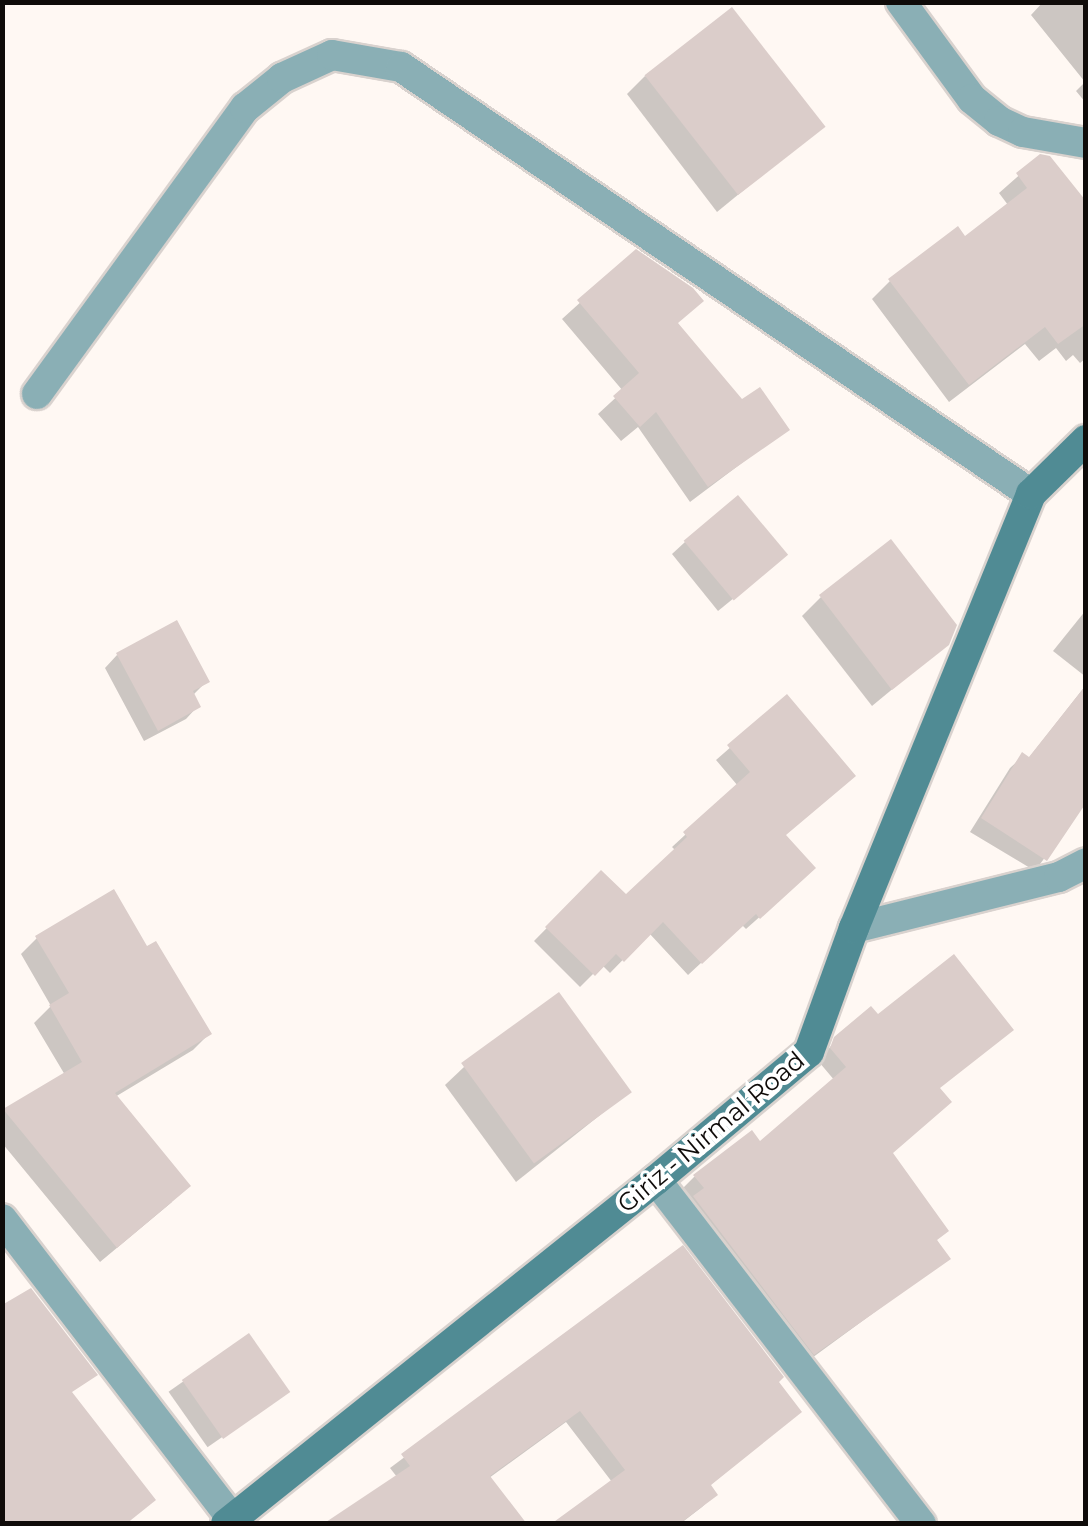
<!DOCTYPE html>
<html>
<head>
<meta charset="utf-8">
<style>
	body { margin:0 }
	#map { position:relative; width:1088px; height:1526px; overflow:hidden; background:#fff8f3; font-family:Montserrat,sans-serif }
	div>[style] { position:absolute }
	.shadow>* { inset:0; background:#0003; transform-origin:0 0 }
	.building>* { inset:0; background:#dbcdca; transform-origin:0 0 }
	.roads { filter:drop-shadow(2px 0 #d9d2ce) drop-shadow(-2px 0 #d9d2ce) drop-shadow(0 2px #d9d2ce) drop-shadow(0 -2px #d9d2ce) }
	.street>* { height:30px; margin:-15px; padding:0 15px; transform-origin:15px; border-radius:15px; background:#8aafb5 }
	.secondary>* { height:30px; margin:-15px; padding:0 15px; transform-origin:15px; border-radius:15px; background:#508b94 }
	span { translate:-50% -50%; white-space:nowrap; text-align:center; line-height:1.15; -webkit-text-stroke:8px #fff; paint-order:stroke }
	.street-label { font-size:25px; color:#0f0b09 }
	.frame { position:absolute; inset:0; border:5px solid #0f0b09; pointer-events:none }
</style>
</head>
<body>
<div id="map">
	<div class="shadow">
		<div style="clip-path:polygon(1043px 2px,1086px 2px,1086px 103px,1076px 91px,1085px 82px,1031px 15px)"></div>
		<div style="clip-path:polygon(645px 76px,821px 127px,717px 212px,627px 94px)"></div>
		<div style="clip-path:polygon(1040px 157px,1086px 205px,1086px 358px,1080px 363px,1073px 355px,1066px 361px,1056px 348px,1039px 361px,1025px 344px,949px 402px,872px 299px,890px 281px,965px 239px,1008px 205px,999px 193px)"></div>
		<div style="clip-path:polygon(636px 252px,676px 325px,742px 402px,787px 429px,690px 502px,638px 427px,621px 441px,598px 414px,623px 391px,562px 319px)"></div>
		<div style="clip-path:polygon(685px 542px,772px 567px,718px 611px,672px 554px)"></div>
		<div style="clip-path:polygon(821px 597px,947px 644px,872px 706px,802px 616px)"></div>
		<div style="clip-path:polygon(1086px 610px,1086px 677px,1053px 651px)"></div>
		<div style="clip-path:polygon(117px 655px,207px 681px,193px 695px,198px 706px,186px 719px,144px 741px,105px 668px)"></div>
		<div style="clip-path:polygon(1086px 685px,1086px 801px,1035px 871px,970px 832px,1010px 768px,1023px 756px,1028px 759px)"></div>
		<div style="clip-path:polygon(787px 698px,784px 836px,800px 881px,746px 929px,742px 925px,688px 975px,649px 933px,610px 973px,602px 965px,580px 987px,534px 941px,601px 873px,626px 898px,676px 851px,672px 847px,738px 786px,716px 760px)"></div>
		<div style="clip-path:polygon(37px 938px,146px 949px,209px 1034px,193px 1050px,115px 1097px,172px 1202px,100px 1262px,2px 1143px,2px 1113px,65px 1075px,34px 1023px,51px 1006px,21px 954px)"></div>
		<div style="clip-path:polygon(836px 1039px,938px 1089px,891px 1154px,947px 1259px,801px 1366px,682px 1211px,692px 1201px,682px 1189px,694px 1177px,760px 1145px,835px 1081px,819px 1062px)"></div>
		<div style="clip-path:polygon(464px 1067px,629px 1092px,516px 1182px,445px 1085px)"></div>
		<div style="clip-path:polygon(682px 1249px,799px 1412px,709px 1486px,715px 1494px,702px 1507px,680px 1524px,555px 1524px,612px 1482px,566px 1422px,489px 1478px,397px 1477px,390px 1468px)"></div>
		<div style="left:248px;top:1336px;width:68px;height:97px;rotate:55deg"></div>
	</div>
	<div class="building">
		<div style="left:732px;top:7px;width:152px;height:111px;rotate:52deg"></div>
		<div style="clip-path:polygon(1040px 154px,1050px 156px,1086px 201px,1086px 324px,1058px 344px,1045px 327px,969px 385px,888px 279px,958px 226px,965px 236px,1027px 188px,1016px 173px)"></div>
		<div style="clip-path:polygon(636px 249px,693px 288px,704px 301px,678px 323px,742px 399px,760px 387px,790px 430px,708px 487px,656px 412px,640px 427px,613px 396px,639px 373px,577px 300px)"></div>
		<div style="left:738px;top:495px;width:78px;height:71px;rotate:50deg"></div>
		<div style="clip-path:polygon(891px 539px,957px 625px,949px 645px,892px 690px,819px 595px)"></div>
		<div style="clip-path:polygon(177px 620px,210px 682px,193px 691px,201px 707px,158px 731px,116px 653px)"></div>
		<div style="clip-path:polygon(1086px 685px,1086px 803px,1047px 861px,981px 818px,1022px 752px,1029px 757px)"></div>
		<div style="clip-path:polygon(787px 694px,856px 776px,786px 835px,816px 868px,760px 919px,756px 914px,702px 964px,663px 922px,624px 962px,616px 954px,595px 976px,545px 927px,601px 870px,626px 894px,687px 837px,683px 832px,750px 772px,727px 745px)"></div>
		<div style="clip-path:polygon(114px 889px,147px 946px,156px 941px,212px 1034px,115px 1093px,191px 1186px,117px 1248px,3px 1109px,82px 1062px,49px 1005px,69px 993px,35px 936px)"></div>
		<div style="clip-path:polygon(954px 954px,1014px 1030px,940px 1088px,952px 1102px,893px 1153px,949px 1231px,937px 1240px,951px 1259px,814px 1355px,693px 1196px,704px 1188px,693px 1175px,752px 1130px,760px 1141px,846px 1067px,830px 1048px,834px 1037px,871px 1006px,878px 1014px)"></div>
		<div style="left:559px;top:992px;width:124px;height:121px;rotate:54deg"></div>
		<div style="clip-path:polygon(683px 1245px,784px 1377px,779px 1382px,802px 1412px,711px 1485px,718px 1495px,679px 1524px,551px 1524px,625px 1470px,580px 1411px,490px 1476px,527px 1524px,323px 1524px,410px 1466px,401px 1454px)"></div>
		<div style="clip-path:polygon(31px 1288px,98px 1375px,72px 1392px,156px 1500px,126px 1524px,2px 1524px,2px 1305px)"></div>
		<div style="left:249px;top:1333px;width:72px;height:82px;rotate:55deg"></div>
	</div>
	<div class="roads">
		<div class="street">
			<div style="left:901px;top:2px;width:120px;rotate:53.8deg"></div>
			<div style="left:972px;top:99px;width:35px;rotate:39deg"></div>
			<div style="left:999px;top:121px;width:26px;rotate:25deg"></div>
			<div style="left:1023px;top:132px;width:64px;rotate:9.9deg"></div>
			<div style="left:37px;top:394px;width:354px;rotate:-54deg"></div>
			<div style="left:245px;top:108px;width:48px;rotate:-39deg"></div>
			<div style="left:282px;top:78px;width:55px;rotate:-24.7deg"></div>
			<div style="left:332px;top:55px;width:70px;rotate:9.9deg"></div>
			<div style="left:401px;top:67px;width:761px;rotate:34.13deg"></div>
			<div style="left:854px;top:928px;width:211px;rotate:-14deg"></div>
			<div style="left:1059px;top:877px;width:30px;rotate:-27deg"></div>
			<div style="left:656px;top:1180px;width:434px;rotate:52.4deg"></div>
			<div style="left:2px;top:1219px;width:378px;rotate:52.5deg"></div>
		</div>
		<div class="secondary">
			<div style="left:226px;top:1524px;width:551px;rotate:-38.66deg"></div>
			<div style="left:656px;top:1180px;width:199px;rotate:-39.9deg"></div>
			<div style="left:809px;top:1052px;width:132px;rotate:-70.1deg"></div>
			<div style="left:854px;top:928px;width:469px;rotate:-67.8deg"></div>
			<div style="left:1031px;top:494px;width:77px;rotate:-44.5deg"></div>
		</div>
	</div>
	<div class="street-label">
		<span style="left:711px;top:1132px;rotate:-40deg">Giriz - Nirmal Road</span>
	</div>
	<div class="frame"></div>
</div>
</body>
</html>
